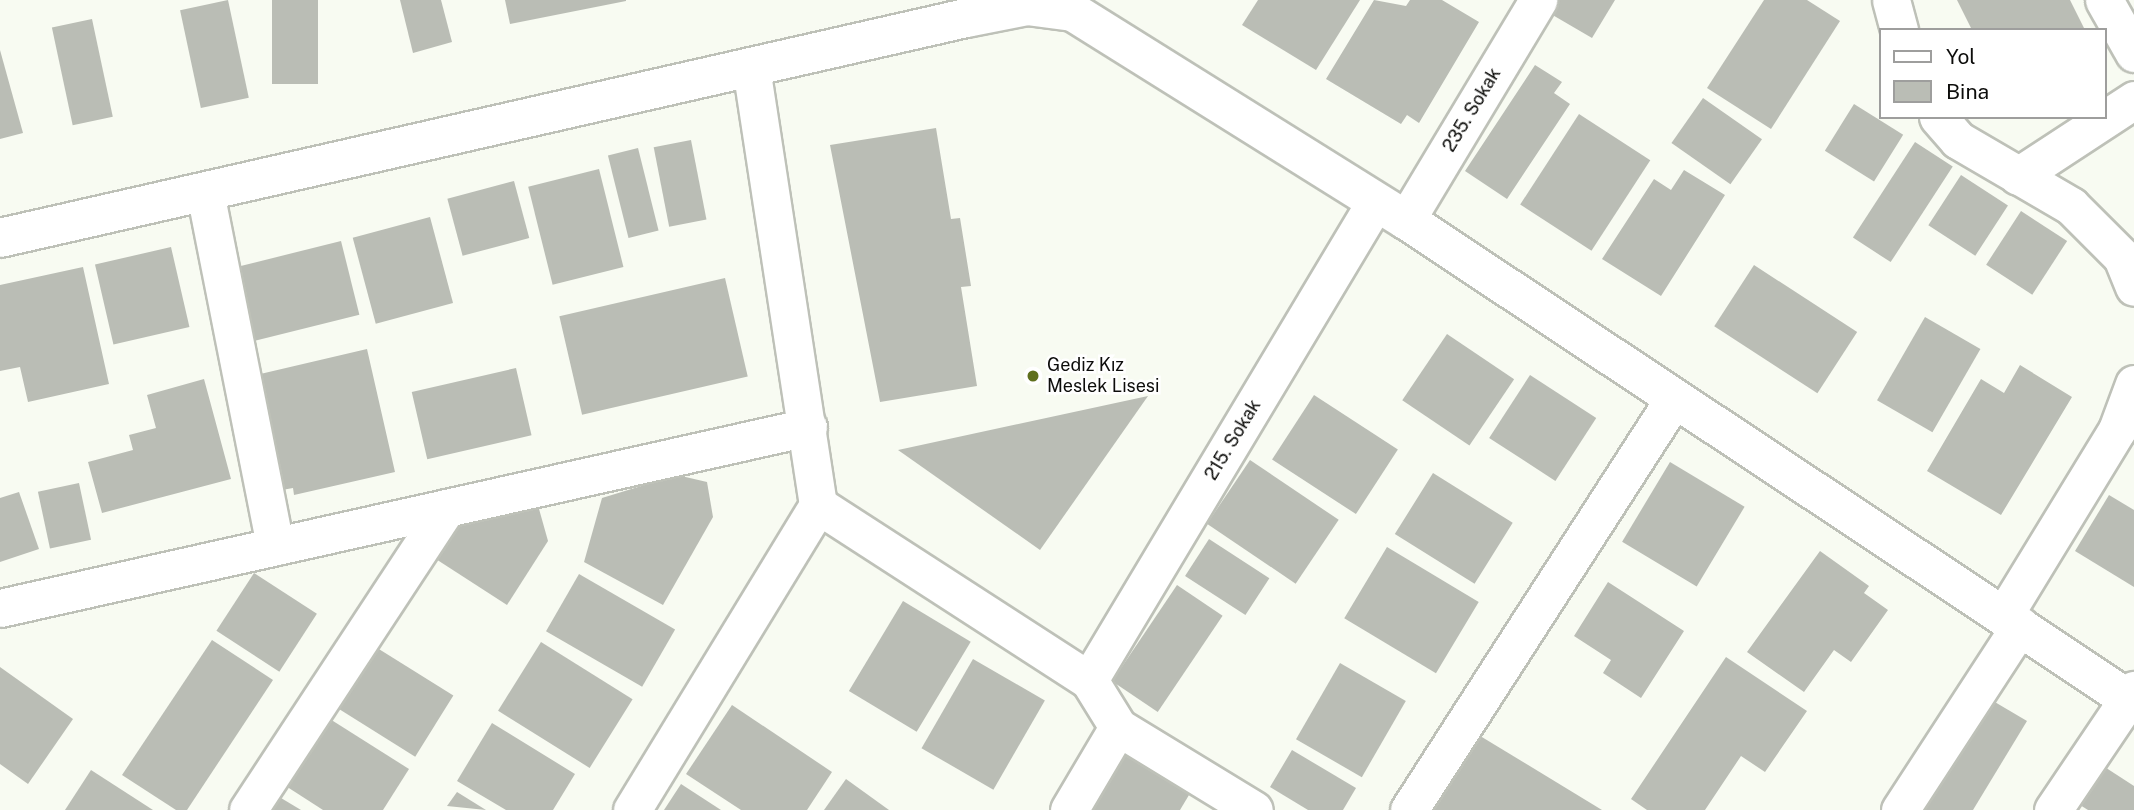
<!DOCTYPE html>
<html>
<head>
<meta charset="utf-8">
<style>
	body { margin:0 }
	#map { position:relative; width:2134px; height:810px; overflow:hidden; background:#f8fbf2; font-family:"Public Sans",sans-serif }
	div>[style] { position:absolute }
	.building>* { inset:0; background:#babdb5; transform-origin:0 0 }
	.roads { filter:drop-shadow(2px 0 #bec1b8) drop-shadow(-2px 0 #bec1b8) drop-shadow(0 2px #bec1b8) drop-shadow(0 -2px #bec1b8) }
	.minor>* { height:37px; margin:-18.5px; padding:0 18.5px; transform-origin:18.5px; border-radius:18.5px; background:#fff }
	.tertiary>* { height:38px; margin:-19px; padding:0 19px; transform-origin:19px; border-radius:19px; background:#fff }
	.dots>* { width:19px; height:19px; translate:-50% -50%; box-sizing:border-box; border:4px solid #fff; border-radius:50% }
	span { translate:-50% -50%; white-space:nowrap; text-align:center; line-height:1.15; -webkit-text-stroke:5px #fff; paint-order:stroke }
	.street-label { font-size:18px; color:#0d0d0b }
	.poi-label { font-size:18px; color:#0d0d0b }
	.left { translate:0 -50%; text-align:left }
	.legend { position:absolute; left:1879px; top:28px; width:228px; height:91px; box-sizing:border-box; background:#fff; border:2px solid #9e9e9d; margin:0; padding:9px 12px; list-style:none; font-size:21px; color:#0d0d0b }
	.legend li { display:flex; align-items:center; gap:14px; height:35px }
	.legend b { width:35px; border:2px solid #9e9e9d }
</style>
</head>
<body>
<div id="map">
	<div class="building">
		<div style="left:228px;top:0;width:100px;height:49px;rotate:78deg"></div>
		<div style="left:272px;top:0;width:46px;height:84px"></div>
		<div style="clip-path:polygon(400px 0,441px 0,452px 42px,413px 53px)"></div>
		<div style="clip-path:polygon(505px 0,626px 0,626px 1px,510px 24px)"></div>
		<div style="clip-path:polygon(1258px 0,1360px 0,1316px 70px,1242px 25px)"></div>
		<div style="clip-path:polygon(1374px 0,1406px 6px,1410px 0,1442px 0,1479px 22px,1419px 123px,1407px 115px,1401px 124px,1326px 79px)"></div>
		<div style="clip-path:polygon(1550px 0,1615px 0,1592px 38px,1544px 10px)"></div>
		<div style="clip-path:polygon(1764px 0,1807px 0,1840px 21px,1771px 129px,1707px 88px)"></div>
		<div style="clip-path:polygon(1957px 0,2070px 0,2085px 30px,1972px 30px)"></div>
		<div style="left:92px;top:19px;width:100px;height:41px;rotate:78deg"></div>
		<div style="clip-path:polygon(0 50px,23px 133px,0 139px)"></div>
		<div style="clip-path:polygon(1535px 65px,1562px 82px,1554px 93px,1570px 104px,1507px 199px,1465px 171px)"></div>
		<div style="left:1703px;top:98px;width:72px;height:55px;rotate:35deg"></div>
		<div style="left:1854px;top:104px;width:58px;height:55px;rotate:32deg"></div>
		<div style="left:1579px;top:114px;width:85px;height:108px;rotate:33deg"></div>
		<div style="clip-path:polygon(936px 128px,951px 219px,960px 218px,971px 286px,961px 287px,977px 386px,880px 402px,830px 145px)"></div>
		<div style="left:691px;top:140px;width:81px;height:38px;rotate:79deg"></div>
		<div style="left:1915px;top:142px;width:45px;height:114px;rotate:33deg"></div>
		<div style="left:638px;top:148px;width:85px;height:31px;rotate:76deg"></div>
		<div style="left:599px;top:169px;width:101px;height:73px;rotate:76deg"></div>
		<div style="clip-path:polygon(1684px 170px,1725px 195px,1661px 296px,1602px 259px,1654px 179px,1671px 190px)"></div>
		<div style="left:1961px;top:175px;width:56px;height:60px;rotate:33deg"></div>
		<div style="left:514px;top:181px;width:59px;height:69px;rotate:75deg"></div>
		<div style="left:2021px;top:211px;width:55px;height:64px;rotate:33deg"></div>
		<div style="left:430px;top:217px;width:89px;height:80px;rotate:75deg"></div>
		<div style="left:341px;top:241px;width:76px;height:118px;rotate:76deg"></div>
		<div style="left:171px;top:247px;width:82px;height:78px;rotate:77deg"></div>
		<div style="left:1754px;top:265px;width:123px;height:73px;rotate:33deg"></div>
		<div style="clip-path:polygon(83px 267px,109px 384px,28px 402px,20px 367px,0 371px,0 285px)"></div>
		<div style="left:725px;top:278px;width:101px;height:170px;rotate:77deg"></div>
		<div style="left:1925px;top:317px;width:64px;height:96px;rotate:30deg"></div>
		<div style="left:1447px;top:334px;width:81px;height:80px;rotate:34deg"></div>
		<div style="clip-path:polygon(367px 349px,395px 472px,294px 495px,293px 488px,282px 490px,256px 375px)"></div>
		<div style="clip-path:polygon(2020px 365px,2072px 397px,2001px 515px,1927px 471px,1981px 379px,2004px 393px)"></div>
		<div style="left:516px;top:368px;width:69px;height:107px;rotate:77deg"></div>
		<div style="left:1530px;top:375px;width:79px;height:75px;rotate:33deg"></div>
		<div style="clip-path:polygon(204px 379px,231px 479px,102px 513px,88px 462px,133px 450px,129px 435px,156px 428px,147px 395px)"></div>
		<div style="left:1314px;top:395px;width:100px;height:77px;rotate:33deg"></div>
		<div style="clip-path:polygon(1148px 396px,1040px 550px,898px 450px)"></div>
		<div style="left:1250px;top:460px;width:107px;height:77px;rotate:34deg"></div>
		<div style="left:1670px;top:462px;width:87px;height:93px;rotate:31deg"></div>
		<div style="left:1433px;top:473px;width:94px;height:72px;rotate:32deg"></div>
		<div style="clip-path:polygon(677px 475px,707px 482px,713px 517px,663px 605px,584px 562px,602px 498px)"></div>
		<div style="left:79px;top:483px;width:58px;height:42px;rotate:78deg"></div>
		<div style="clip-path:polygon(19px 492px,39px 549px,0 562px,0 498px)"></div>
		<div style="clip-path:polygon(2109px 495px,2134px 510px,2134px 587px,2075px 551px)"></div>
		<div style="clip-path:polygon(519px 496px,539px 509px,548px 541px,507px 605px,425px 552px,455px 508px)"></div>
		<div style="left:1209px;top:539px;width:72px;height:44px;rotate:33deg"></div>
		<div style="left:1387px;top:547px;width:107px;height:83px;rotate:31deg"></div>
		<div style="clip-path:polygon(1820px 551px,1869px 586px,1864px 593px,1888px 610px,1851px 662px,1834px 650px,1804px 692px,1747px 652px)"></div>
		<div style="left:254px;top:573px;width:75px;height:69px;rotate:33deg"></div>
		<div style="left:579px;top:574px;width:111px;height:66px;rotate:30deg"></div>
		<div style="clip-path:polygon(1608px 582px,1684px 631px,1641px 698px,1603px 673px,1611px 660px,1574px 636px)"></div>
		<div style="left:1177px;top:585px;width:55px;height:116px;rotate:34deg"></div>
		<div style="left:903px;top:601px;width:79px;height:105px;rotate:31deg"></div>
		<div style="clip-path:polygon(212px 640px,273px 680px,187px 810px,176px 810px,122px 775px)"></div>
		<div style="left:366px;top:641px;width:103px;height:72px;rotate:32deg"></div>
		<div style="left:541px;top:642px;width:108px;height:81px;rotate:32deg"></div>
		<div style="clip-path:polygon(1726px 657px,1807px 711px,1765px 772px,1741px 756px,1705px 810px,1647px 810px,1631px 799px)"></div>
		<div style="left:973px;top:659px;width:83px;height:103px;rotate:30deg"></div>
		<div style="left:1340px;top:663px;width:76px;height:88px;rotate:30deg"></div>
		<div style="clip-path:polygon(0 667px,73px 719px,28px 784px,0 764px)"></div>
		<div style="clip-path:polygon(1988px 698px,2027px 721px,1973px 810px,1921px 810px)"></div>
		<div style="clip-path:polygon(732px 705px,832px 772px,807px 810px,741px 810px,686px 774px)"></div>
		<div style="clip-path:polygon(322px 714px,409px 769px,383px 810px,323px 810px,278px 781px)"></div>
		<div style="clip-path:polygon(492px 723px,575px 774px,553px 810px,506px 810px,457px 781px)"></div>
		<div style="clip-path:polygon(1467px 728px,1602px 810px,1423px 810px)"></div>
		<div style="clip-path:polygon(1116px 745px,1192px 790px,1180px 810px,1077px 810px)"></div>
		<div style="clip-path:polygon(1292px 750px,1356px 788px,1343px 810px,1308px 810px,1270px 787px)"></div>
		<div style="clip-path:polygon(2097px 762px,2134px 786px,2134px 810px,2088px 810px,2072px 800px)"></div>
		<div style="clip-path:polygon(91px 770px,153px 810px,65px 810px)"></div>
		<div style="clip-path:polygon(846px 779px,889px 810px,824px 810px)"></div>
		<div style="clip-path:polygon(681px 784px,721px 810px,664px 810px)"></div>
		<div style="clip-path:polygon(271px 792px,301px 810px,261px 810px)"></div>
		<div style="clip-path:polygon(457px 792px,486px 810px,447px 806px)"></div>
	</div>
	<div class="roads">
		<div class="minor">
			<div style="left:1891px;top:0;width:31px;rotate:75deg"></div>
			<div style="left:2104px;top:0;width:61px;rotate:60.5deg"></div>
			<div style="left:1938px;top:117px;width:30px;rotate:49deg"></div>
			<div style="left:1958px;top:140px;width:131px;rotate:30.3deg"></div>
			<div style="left:2071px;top:206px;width:72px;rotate:45deg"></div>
			<div style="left:2122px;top:257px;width:32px;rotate:68deg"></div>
			<div style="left:2018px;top:176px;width:139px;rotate:-33.2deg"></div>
			<div style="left:205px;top:192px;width:361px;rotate:78.8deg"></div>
			<div style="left:1406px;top:220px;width:257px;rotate:-59deg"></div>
			<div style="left:818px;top:505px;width:323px;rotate:32.9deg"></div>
			<div style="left:1089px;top:680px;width:55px;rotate:58.3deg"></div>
			<div style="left:1118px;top:727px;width:159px;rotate:31.4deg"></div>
			<div style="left:0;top:608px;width:828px;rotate:-12.63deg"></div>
			<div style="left:2004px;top:615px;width:217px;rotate:-58.6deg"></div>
			<div style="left:2117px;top:430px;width:49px;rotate:-69.7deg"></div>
			<div style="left:1089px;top:680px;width:558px;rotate:-59.07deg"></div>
			<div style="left:248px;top:810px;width:361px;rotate:-56.7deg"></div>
			<div style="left:632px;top:810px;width:357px;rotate:-58.6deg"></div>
			<div style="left:818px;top:505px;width:443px;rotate:-98.7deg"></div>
			<div style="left:1069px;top:810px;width:96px;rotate:-59.4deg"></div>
			<div style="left:1409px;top:810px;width:490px;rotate:-57.2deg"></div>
			<div style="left:1900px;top:810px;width:220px;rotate:-56.9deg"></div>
			<div style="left:2053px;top:810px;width:145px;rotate:-56deg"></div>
		</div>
		<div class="tertiary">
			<div style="left:0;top:238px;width:991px;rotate:-12.83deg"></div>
			<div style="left:966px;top:18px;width:62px;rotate:-11.1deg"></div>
			<div style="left:1027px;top:6px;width:46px;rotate:7.4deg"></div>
			<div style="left:1073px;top:12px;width:393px;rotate:32deg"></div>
			<div style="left:1406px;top:220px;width:874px;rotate:33.56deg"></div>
		</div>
	</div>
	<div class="dots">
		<div style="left:1033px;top:376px;background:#5e6f1c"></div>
	</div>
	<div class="street-label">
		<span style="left:1472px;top:110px;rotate:-59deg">235. Sokak</span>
		<span style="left:1233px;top:440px;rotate:-59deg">215. Sokak</span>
	</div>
	<div class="poi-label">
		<span class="left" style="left:1047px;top:376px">Gediz Kız<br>Meslek Lisesi</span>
	</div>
	<ul class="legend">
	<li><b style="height:9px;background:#fff"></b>Yol</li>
	<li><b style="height:19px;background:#babdb5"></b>Bina</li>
	</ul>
</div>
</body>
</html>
